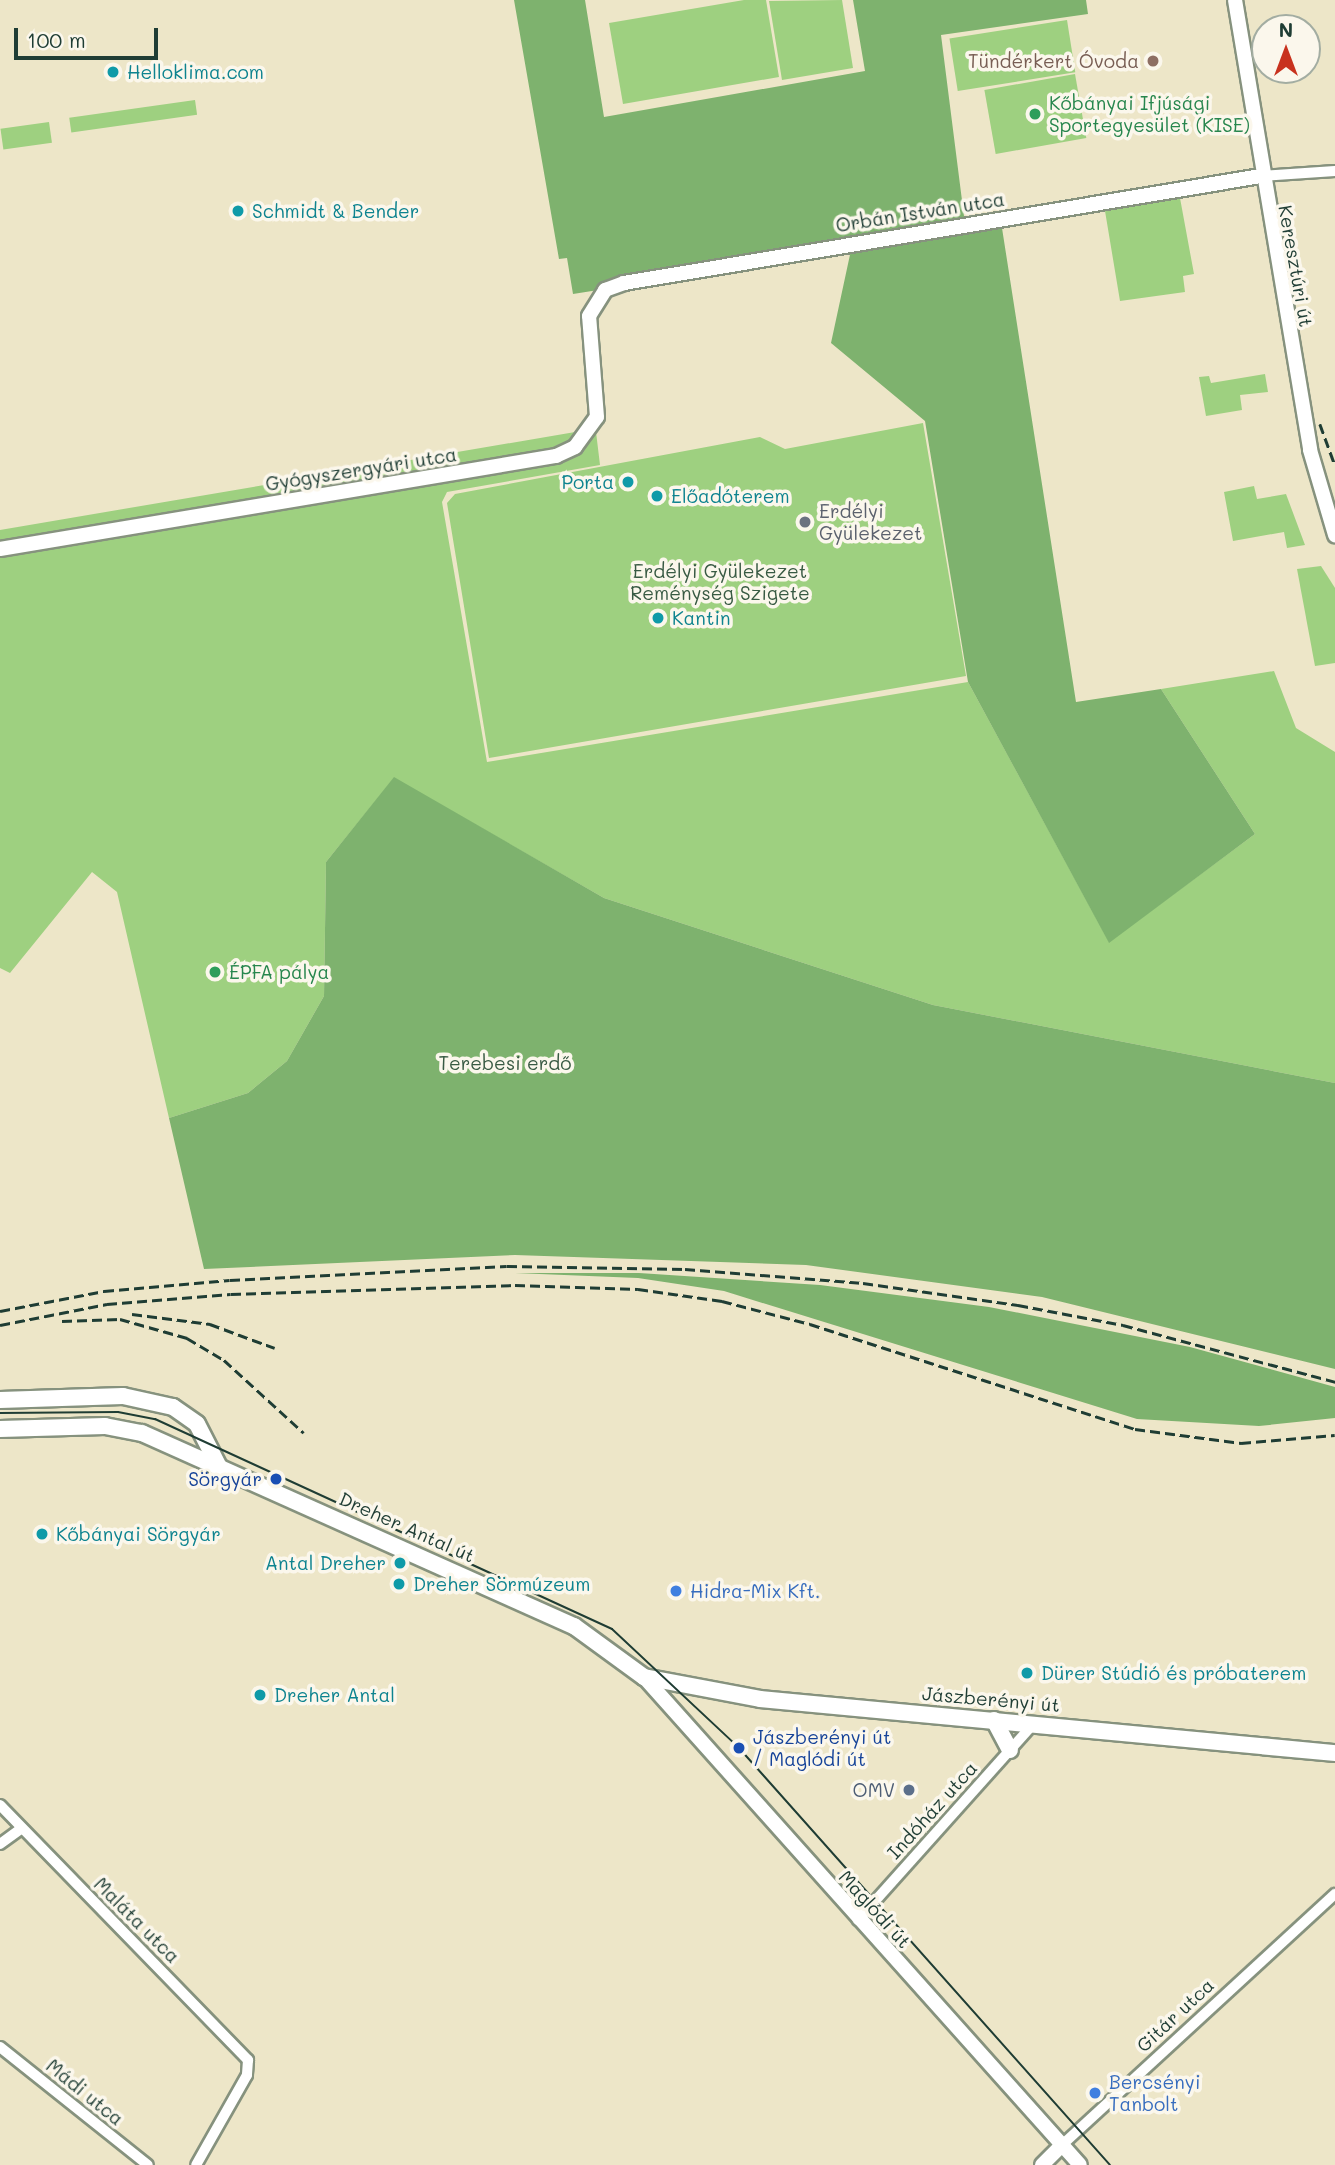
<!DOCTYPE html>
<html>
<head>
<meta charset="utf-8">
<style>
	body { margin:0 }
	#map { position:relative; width:1335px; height:2165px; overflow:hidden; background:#ede6c8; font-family:Mali,sans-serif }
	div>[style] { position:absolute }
	.green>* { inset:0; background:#9ed080; transform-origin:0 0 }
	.forest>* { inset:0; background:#7eb26e }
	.roads { filter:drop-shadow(2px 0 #86927e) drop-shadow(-2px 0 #86927e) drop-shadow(0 2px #86927e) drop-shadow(0 -2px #86927e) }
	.street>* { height:10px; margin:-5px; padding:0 5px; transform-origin:5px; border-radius:5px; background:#fff }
	.secondary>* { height:14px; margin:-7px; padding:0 7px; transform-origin:7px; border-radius:7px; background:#fff }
	.primary>* { height:16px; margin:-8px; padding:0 8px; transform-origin:8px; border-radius:8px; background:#fff }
	.tram>* { height:2px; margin:-1px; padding:0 1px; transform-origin:1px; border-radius:1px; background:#1f3d34 }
	.rail>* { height:2.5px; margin-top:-1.25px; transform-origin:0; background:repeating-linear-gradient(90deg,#1f3d34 0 10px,transparent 0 15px) }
	.dots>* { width:19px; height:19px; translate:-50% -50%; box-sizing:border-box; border:4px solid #fbf7ec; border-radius:50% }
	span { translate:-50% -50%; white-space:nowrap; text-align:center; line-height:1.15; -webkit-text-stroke:7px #fbf7ec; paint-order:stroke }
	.education-label { font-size:19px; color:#785e54 }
	.right { translate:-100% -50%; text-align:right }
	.culture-label { font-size:19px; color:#0d838f }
	.left { translate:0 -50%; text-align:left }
	.leisure-label { font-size:19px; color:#27864d }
	.street-label { font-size:19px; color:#1f3d34 }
	.worship-label { font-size:19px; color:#5b616d }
	.park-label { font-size:19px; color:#385a43 }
	.transit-label { font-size:19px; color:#164399 }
	.shop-label { font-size:19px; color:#366cbe }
	.service-label { font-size:19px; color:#4e5e75 }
	.north { position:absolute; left:1251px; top:14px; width:70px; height:70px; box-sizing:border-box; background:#fbf7ec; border:2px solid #a3ada2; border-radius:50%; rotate:0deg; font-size:19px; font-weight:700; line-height:28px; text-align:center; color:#1f3d34 }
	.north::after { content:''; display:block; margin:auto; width:24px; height:32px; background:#c8321e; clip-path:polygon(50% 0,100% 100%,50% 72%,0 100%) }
	.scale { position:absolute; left:14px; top:28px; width:144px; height:32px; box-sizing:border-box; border:4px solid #1f3d34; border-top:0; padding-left:9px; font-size:21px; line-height:24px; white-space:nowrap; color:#1f3d34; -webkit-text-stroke:5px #fbf7ec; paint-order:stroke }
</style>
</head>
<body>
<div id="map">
	<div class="green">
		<div style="clip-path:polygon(744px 0,766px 0,779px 77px,623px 104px,609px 23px)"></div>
		<div style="clip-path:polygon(842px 0,853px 68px,782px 80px,769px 1px)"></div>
		<div style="left:1067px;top:20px;width:53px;height:119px;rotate:81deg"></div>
		<div style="left:1075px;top:74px;width:65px;height:92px;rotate:80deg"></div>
		<div style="left:195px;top:100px;width:15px;height:127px;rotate:82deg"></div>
		<div style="left:49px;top:122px;width:21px;height:49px;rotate:82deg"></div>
		<div style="clip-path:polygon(1180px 198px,1194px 274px,1183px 276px,1185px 292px,1120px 301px,1105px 211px)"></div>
		<div style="clip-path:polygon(1265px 374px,1268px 392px,1240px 395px,1242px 410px,1206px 416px,1199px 377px,1209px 376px,1211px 383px)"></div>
		<div style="clip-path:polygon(593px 407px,600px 465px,447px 492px,442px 502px,487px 762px,968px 682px,1109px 942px,1255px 834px,1161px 689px,1274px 671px,1296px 728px,1335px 752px,1335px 1083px,933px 1005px,604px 898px,394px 778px,326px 862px,324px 996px,287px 1061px,248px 1093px,169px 1118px,117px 892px,92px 872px,10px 973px,0 968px,0 530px,581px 431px)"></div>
		<div style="clip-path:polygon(923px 423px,966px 676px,489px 758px,447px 503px,455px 494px,760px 437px,785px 449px)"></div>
		<div style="clip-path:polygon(1254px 486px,1257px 499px,1286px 494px,1305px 545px,1287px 548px,1284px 532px,1233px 541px,1224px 492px)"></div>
		<div style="clip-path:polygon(1321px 566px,1335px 588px,1335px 663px,1315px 666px,1297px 569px)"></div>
	</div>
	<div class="forest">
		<div style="clip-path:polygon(514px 0,585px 0,604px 117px,865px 71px,853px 0,1086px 0,1088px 14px,941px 35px,966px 232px,1002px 228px,1076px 702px,1161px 689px,1255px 834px,1109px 943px,968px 682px,925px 421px,831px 343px,851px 250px,573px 294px,567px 258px,559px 259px)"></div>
		<div style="clip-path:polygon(394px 777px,604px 898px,933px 1005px,1335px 1083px,1335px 1369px,1042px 1297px,806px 1265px,515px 1255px,204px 1269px,169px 1118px,248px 1093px,287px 1061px,324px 996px,326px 862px)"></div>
		<div style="clip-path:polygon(515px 1273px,639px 1273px,820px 1285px,989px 1307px,1190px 1347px,1335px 1387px,1335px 1418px,1259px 1426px,1137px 1419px,724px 1291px,638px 1278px)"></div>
	</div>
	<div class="roads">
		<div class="street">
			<div style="left:1261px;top:176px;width:74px;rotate:-3.9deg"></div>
			<div style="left:0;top:1805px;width:356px;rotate:45.8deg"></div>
			<div style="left:248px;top:2060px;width:15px;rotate:94deg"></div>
			<div style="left:247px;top:2075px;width:103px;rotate:119.5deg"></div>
			<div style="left:0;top:1844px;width:27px;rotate:-36deg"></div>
			<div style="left:858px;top:1920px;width:263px;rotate:-48.2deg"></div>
			<div style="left:0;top:2047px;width:189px;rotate:38.6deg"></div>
			<div style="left:1062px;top:2145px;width:371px;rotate:-42.6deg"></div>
		</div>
		<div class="secondary">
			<div style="left:1235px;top:0;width:456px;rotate:80.5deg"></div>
			<div style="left:1310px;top:450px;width:89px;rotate:73.6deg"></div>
			<div style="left:0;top:549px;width:564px;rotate:-9.5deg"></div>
			<div style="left:556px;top:456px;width:21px;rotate:-25deg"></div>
			<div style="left:575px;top:447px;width:37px;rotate:-54deg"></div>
			<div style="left:597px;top:417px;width:101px;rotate:-94.5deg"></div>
			<div style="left:589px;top:316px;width:31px;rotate:-58deg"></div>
			<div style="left:605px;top:290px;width:20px;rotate:-20deg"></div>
			<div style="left:624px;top:283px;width:646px;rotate:-9.54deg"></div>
			<div style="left:644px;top:1677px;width:654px;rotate:48.22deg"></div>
			<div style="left:1042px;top:2165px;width:28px;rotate:-45deg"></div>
		</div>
		<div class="primary">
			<div style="left:0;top:1400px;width:123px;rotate:-1.9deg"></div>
			<div style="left:123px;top:1396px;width:51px;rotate:12.4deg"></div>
			<div style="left:173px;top:1407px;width:29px;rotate:35deg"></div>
			<div style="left:197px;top:1424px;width:48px;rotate:62.9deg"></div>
			<div style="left:0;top:1429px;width:105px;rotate:-1.6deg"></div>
			<div style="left:105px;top:1426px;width:38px;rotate:11deg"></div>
			<div style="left:142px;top:1433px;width:473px;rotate:24.1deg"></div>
			<div style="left:574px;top:1626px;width:87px;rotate:36.1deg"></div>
			<div style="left:644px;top:1677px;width:118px;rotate:10.7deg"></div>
			<div style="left:760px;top:1699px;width:578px;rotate:5.37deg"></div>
			<div style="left:994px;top:1720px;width:34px;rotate:62deg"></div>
		</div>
	</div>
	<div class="tram">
		<div style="left:0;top:1413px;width:118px;rotate:-0.5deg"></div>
		<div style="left:118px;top:1412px;width:38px;rotate:11deg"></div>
		<div style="left:155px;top:1419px;width:503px;rotate:24.68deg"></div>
		<div style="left:612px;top:1629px;width:174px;rotate:43.1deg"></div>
		<div style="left:739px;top:1748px;width:558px;rotate:48.34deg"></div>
	</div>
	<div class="rail">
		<div style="left:1320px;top:424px;width:44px;rotate:69.9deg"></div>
		<div style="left:0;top:1311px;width:106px;rotate:-10.9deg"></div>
		<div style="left:104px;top:1291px;width:126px;rotate:-5deg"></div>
		<div style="left:230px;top:1280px;width:277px;rotate:-2.9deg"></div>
		<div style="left:507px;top:1266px;width:178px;rotate:1deg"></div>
		<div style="left:685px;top:1269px;width:179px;rotate:4.5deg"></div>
		<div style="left:863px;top:1283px;width:157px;rotate:8.1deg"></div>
		<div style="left:1018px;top:1305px;width:107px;rotate:10.8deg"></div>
		<div style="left:1123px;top:1325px;width:220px;rotate:15deg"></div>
		<div style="left:132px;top:1314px;width:79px;rotate:7.3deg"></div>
		<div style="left:210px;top:1324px;width:69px;rotate:20.3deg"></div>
		<div style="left:62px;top:1321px;width:58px;rotate:-2deg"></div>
		<div style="left:120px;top:1319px;width:70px;rotate:15.8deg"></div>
		<div style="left:187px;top:1338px;width:43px;rotate:30.7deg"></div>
		<div style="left:224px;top:1360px;width:108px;rotate:42.4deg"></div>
		<div style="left:0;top:1325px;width:109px;rotate:-11.1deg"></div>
		<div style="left:107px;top:1304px;width:124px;rotate:-4.6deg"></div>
		<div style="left:231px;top:1294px;width:284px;rotate:-1.8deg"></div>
		<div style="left:515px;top:1285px;width:123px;rotate:1.9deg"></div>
		<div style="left:638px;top:1289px;width:85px;rotate:8.1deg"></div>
		<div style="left:722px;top:1301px;width:91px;rotate:14.6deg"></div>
		<div style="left:810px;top:1324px;width:342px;rotate:17.9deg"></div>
		<div style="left:1135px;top:1429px;width:107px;rotate:7.5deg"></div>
		<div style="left:1241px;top:1443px;width:94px;rotate:-4.9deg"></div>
	</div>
	<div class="dots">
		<div style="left:1153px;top:61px;background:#8d6e63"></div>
		<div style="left:113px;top:72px;background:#0f9aa8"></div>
		<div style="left:1035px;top:114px;background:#2e9e5b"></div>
		<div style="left:238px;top:211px;background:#0f9aa8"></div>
		<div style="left:628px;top:482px;background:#0f9aa8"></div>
		<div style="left:657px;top:496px;background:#0f9aa8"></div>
		<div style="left:805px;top:522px;background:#6b7280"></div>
		<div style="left:658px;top:618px;background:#0f9aa8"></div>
		<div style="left:215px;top:972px;background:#2e9e5b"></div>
		<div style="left:276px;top:1479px;background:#1a4fb4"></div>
		<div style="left:42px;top:1534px;background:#0f9aa8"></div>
		<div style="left:400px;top:1563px;background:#0f9aa8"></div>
		<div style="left:399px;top:1584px;background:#0f9aa8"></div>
		<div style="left:676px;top:1591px;background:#3f7fe0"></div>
		<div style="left:1027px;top:1673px;background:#0f9aa8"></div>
		<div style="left:260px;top:1695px;background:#0f9aa8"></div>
		<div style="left:739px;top:1748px;background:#1a4fb4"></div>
		<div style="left:909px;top:1790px;background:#5c6f8a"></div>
		<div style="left:1095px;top:2093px;background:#3f7fe0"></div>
	</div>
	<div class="education-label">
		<span class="right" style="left:1139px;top:61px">Tündérkert Óvoda</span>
	</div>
	<div class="culture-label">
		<span class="left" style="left:127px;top:72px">Helloklima.com</span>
		<span class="left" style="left:252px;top:211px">Schmidt &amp; Bender</span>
		<span class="right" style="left:614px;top:482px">Porta</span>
		<span class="left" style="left:671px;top:496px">Előadóterem</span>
		<span class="left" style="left:672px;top:618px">Kantin</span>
		<span class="left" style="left:56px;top:1534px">Kőbányai Sörgyár</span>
		<span class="right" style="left:386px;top:1563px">Antal Dreher</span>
		<span class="left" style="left:413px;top:1584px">Dreher Sörmúzeum</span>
		<span class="left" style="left:1041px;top:1673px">Dürer Stúdió és próbaterem</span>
		<span class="left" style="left:274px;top:1695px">Dreher Antal</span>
	</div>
	<div class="leisure-label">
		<span class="left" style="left:1049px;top:114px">Kőbányai Ifjúsági<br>Sportegyesület (KISE)</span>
		<span class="left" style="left:229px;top:972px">ÉPFA pálya</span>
	</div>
	<div class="street-label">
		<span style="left:920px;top:212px;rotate:-9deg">Orbán István utca</span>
		<span style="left:1296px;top:266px;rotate:80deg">Keresztúri út</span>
		<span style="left:361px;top:469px;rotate:-9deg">Gyógyszergyári utca</span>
		<span style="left:407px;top:1527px;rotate:24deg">Dreher Antal út</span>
		<span style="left:991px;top:1699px;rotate:5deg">Jászberényi út</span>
		<span style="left:932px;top:1810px;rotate:-48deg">Indóház utca</span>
		<span style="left:875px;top:1909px;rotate:48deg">Maglódi út</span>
		<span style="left:137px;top:1920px;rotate:45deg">Maláta utca</span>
		<span style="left:1175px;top:2015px;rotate:-43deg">Gitár utca</span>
		<span style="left:85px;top:2092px;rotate:39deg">Mádi utca</span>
	</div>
	<div class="worship-label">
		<span class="left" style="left:819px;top:522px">Erdélyi<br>Gyülekezet</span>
	</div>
	<div class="park-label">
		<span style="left:720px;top:582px">Erdélyi Gyülekezet<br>Reménység Szigete</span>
		<span style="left:505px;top:1063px">Terebesi erdő</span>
	</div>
	<div class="transit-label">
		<span class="right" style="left:262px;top:1479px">Sörgyár</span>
		<span class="left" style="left:753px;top:1748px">Jászberényi út<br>/ Maglódi út</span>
	</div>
	<div class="shop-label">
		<span class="left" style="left:690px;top:1591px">Hidra-Mix Kft.</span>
		<span class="left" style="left:1109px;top:2093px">Bercsényi<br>Tanbolt</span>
	</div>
	<div class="service-label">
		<span class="right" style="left:895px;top:1790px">OMV</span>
	</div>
	<div class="north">N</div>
	<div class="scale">100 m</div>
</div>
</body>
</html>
